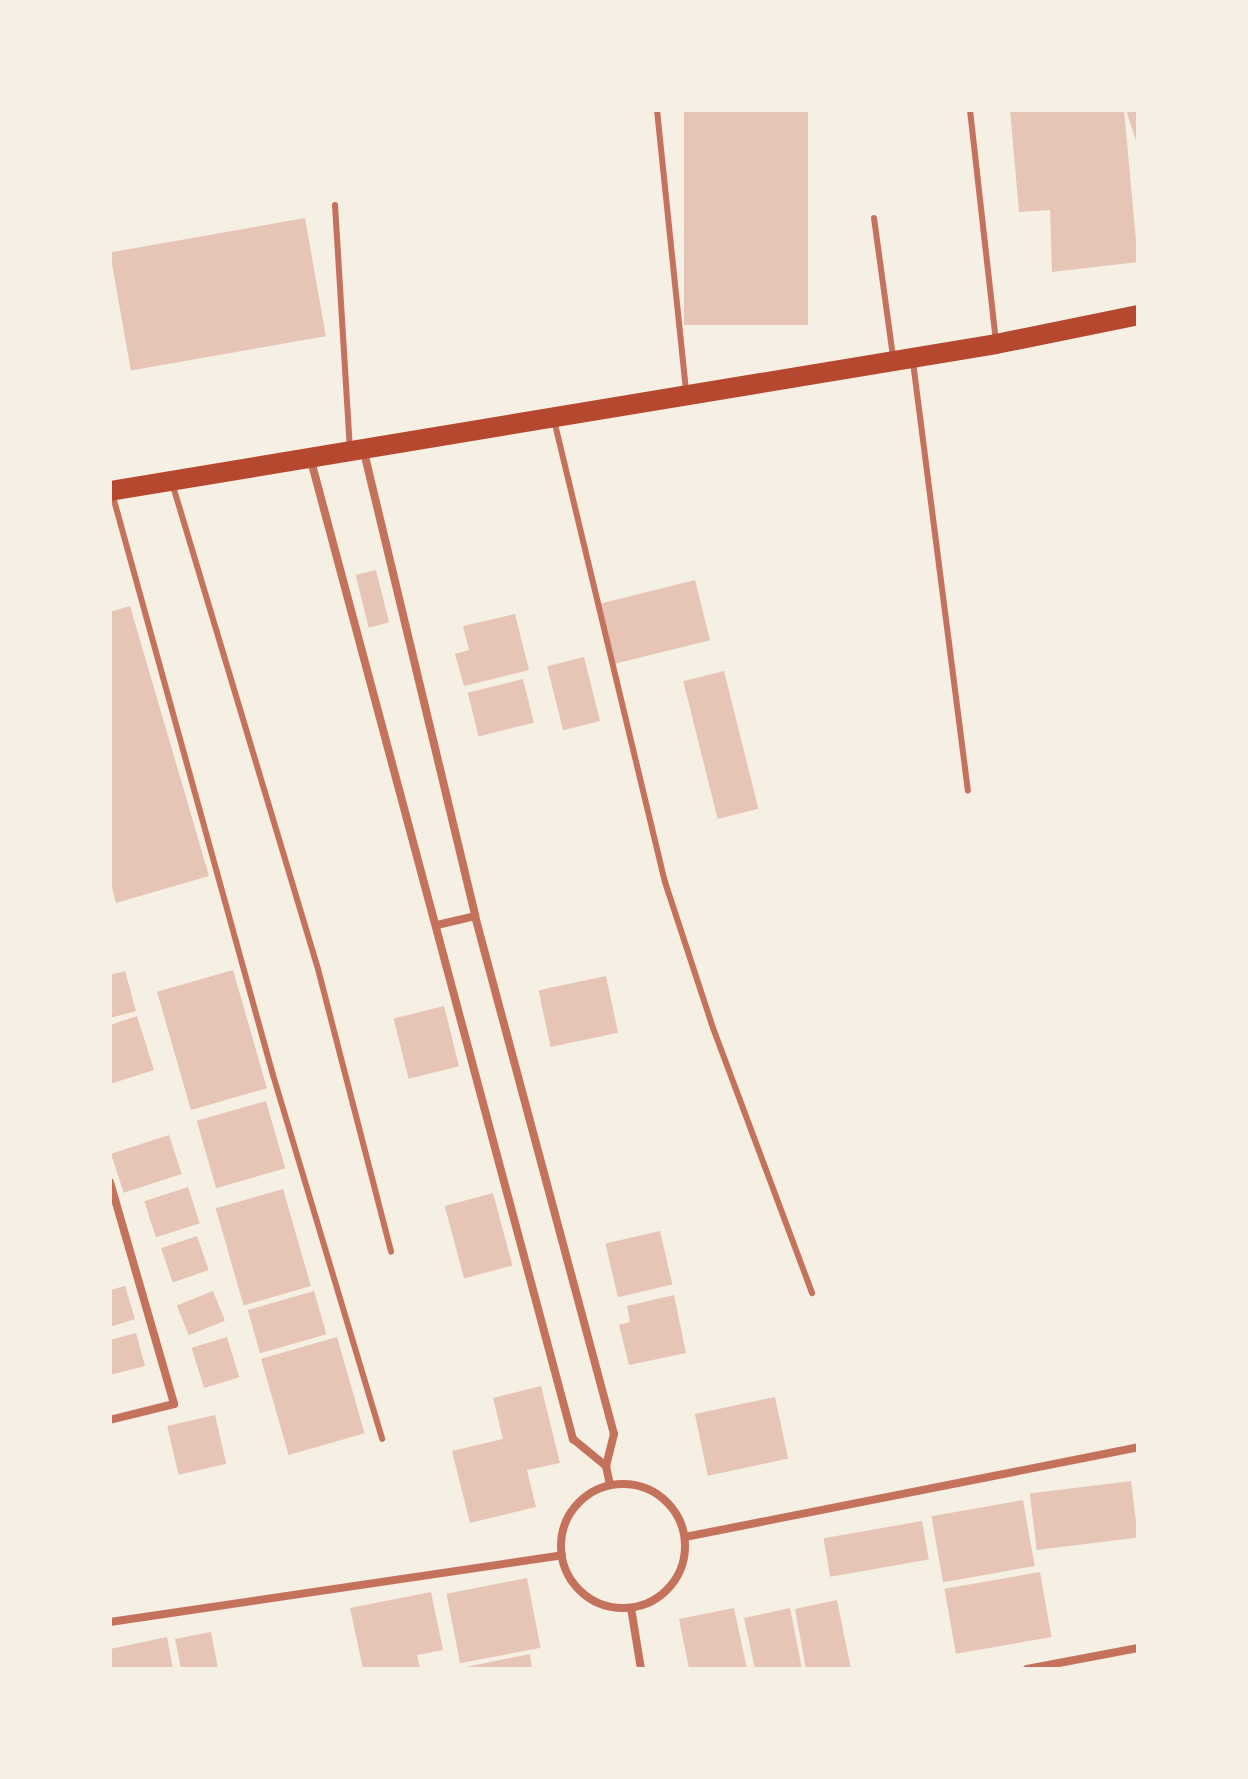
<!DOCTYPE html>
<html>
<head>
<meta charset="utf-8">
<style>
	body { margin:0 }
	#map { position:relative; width:1248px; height:1779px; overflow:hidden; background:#f6efe4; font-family:Poppins,sans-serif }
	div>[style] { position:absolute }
	.building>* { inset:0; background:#e6c5b7; transform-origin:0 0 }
	.service>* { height:6px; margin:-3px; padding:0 3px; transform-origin:3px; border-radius:3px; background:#c5725c }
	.minor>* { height:8px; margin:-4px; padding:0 4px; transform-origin:4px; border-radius:4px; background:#c5725c }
	.minor>.ring { margin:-4px; padding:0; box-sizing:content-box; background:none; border:8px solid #c5725c; border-radius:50% }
	.primary>* { height:20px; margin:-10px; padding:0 10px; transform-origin:10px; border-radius:10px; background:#b5482f }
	span { translate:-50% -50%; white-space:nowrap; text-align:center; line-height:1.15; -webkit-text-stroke:8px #f6efe4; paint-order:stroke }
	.frame { position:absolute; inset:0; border:112px solid #f6efe4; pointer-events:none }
</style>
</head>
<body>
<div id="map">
	<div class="building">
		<div style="left:684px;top:110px;width:124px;height:215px"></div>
		<div style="clip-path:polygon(1010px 110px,1124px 110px,1138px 262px,1052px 272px,1050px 210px,1019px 212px)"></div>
		<div style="clip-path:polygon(1127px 110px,1138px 110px,1138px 147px,1127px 113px)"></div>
		<div style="left:305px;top:218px;width:120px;height:198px;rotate:80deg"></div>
		<div style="left:376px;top:570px;width:54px;height:21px;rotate:76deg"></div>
		<div style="left:695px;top:580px;width:62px;height:98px;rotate:76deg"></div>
		<div style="clip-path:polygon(130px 606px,209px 876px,116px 903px,110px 880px,110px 612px)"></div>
		<div style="clip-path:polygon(515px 614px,529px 670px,464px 686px,455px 654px,469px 650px,463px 626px)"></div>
		<div style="left:584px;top:657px;width:66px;height:38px;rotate:76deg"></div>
		<div style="left:724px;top:671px;width:142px;height:42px;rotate:76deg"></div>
		<div style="left:523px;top:679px;width:45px;height:57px;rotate:76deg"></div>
		<div style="left:233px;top:970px;width:123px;height:79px;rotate:74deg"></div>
		<div style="clip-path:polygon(125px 971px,136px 1011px,110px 1018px,110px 975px)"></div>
		<div style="left:606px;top:976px;width:58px;height:69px;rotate:78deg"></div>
		<div style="left:444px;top:1006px;width:62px;height:52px;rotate:76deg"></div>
		<div style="clip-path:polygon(137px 1016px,154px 1070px,110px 1084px,110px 1025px)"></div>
		<div style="left:266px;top:1101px;width:70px;height:72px;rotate:74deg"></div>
		<div style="left:169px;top:1135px;width:41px;height:61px;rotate:72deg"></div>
		<div style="left:188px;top:1187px;width:38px;height:46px;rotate:72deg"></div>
		<div style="left:283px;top:1189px;width:101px;height:70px;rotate:74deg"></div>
		<div style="left:493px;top:1193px;width:75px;height:50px;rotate:75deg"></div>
		<div style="left:660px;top:1231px;width:55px;height:56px;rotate:77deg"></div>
		<div style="left:197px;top:1236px;width:36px;height:38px;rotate:71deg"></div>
		<div style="clip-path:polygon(125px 1286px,135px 1319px,110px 1327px,110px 1290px)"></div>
		<div style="left:213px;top:1291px;width:32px;height:39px;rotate:68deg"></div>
		<div style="left:314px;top:1291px;width:45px;height:69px;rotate:74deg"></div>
		<div style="clip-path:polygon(674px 1295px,686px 1353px,629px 1365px,619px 1325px,630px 1322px,627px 1306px)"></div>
		<div style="clip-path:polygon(136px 1333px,145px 1366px,110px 1375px,110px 1340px)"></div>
		<div style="left:227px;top:1337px;width:42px;height:37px;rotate:73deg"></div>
		<div style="left:337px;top:1337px;width:100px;height:79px;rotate:74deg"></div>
		<div style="clip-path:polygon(541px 1386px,560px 1463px,527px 1470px,536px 1507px,470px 1523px,452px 1451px,503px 1439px,493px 1398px)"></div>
		<div style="left:775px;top:1397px;width:63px;height:82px;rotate:78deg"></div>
		<div style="left:215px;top:1415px;width:50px;height:49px;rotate:77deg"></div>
		<div style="left:1131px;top:1481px;width:57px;height:102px;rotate:83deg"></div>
		<div style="left:1023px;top:1500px;width:67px;height:93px;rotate:80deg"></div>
		<div style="left:922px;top:1521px;width:39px;height:100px;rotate:80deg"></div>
		<div style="left:1040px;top:1572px;width:66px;height:97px;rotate:80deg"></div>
		<div style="left:527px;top:1578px;width:71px;height:82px;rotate:79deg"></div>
		<div style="clip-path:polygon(431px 1592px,443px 1650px,417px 1655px,420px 1669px,363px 1669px,350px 1608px)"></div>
		<div style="clip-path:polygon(837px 1600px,851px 1669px,806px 1669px,795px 1609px)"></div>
		<div style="clip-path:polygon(734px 1608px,747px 1669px,689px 1669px,679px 1619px)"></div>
		<div style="clip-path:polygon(790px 1608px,802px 1669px,755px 1669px,744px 1618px)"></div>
		<div style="clip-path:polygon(211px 1632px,218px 1669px,181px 1669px,175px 1639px)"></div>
		<div style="clip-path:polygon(167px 1637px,173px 1669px,110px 1669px,110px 1649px)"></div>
		<div style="clip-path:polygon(530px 1654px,532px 1669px,461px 1669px,461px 1668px)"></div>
	</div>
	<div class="service">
		<div style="left:657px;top:110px;width:284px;rotate:84.1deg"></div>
		<div style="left:970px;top:110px;width:232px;rotate:83.6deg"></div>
		<div style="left:335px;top:205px;width:244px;rotate:86.5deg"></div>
		<div style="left:874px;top:218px;width:140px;rotate:82.2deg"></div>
		<div style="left:913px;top:362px;width:432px;rotate:82.7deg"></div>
		<div style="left:554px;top:420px;width:475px;rotate:76.5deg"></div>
		<div style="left:665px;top:882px;width:154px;rotate:71.8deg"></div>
		<div style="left:713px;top:1028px;width:283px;rotate:69.5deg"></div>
		<div style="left:173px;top:486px;width:504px;rotate:73.29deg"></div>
		<div style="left:318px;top:969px;width:292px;rotate:75.5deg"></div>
		<div style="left:112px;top:493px;width:604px;rotate:74.54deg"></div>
		<div style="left:273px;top:1075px;width:380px;rotate:73.3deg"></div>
	</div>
	<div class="minor">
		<div style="left:363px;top:448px;width:481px;rotate:76.5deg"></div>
		<div style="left:475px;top:916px;width:536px;rotate:74.98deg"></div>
		<div style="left:614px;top:1434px;width:33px;rotate:104deg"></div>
		<div style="left:606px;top:1466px;width:19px;rotate:78deg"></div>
		<div style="left:310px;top:457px;width:1017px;rotate:75.01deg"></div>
		<div style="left:573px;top:1439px;width:43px;rotate:39.3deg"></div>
		<div style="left:437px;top:925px;width:39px;rotate:-13deg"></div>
		<div style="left:110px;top:1182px;width:231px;rotate:73.9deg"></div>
		<div style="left:174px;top:1404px;width:66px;rotate:166deg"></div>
		<div class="ring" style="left:561px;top:1484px;width:116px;height:116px"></div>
		<div style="left:685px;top:1537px;width:462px;rotate:-11.2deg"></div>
		<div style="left:631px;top:1608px;width:62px;rotate:80.7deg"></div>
		<div style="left:110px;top:1622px;width:457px;rotate:-8.4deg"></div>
		<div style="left:1027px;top:1669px;width:113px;rotate:-10.7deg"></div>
	</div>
	<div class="primary">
		<div style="left:110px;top:491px;width:898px;rotate:-9.42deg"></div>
		<div style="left:996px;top:344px;width:145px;rotate:-11.5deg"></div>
	</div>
	<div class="frame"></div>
</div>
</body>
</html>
